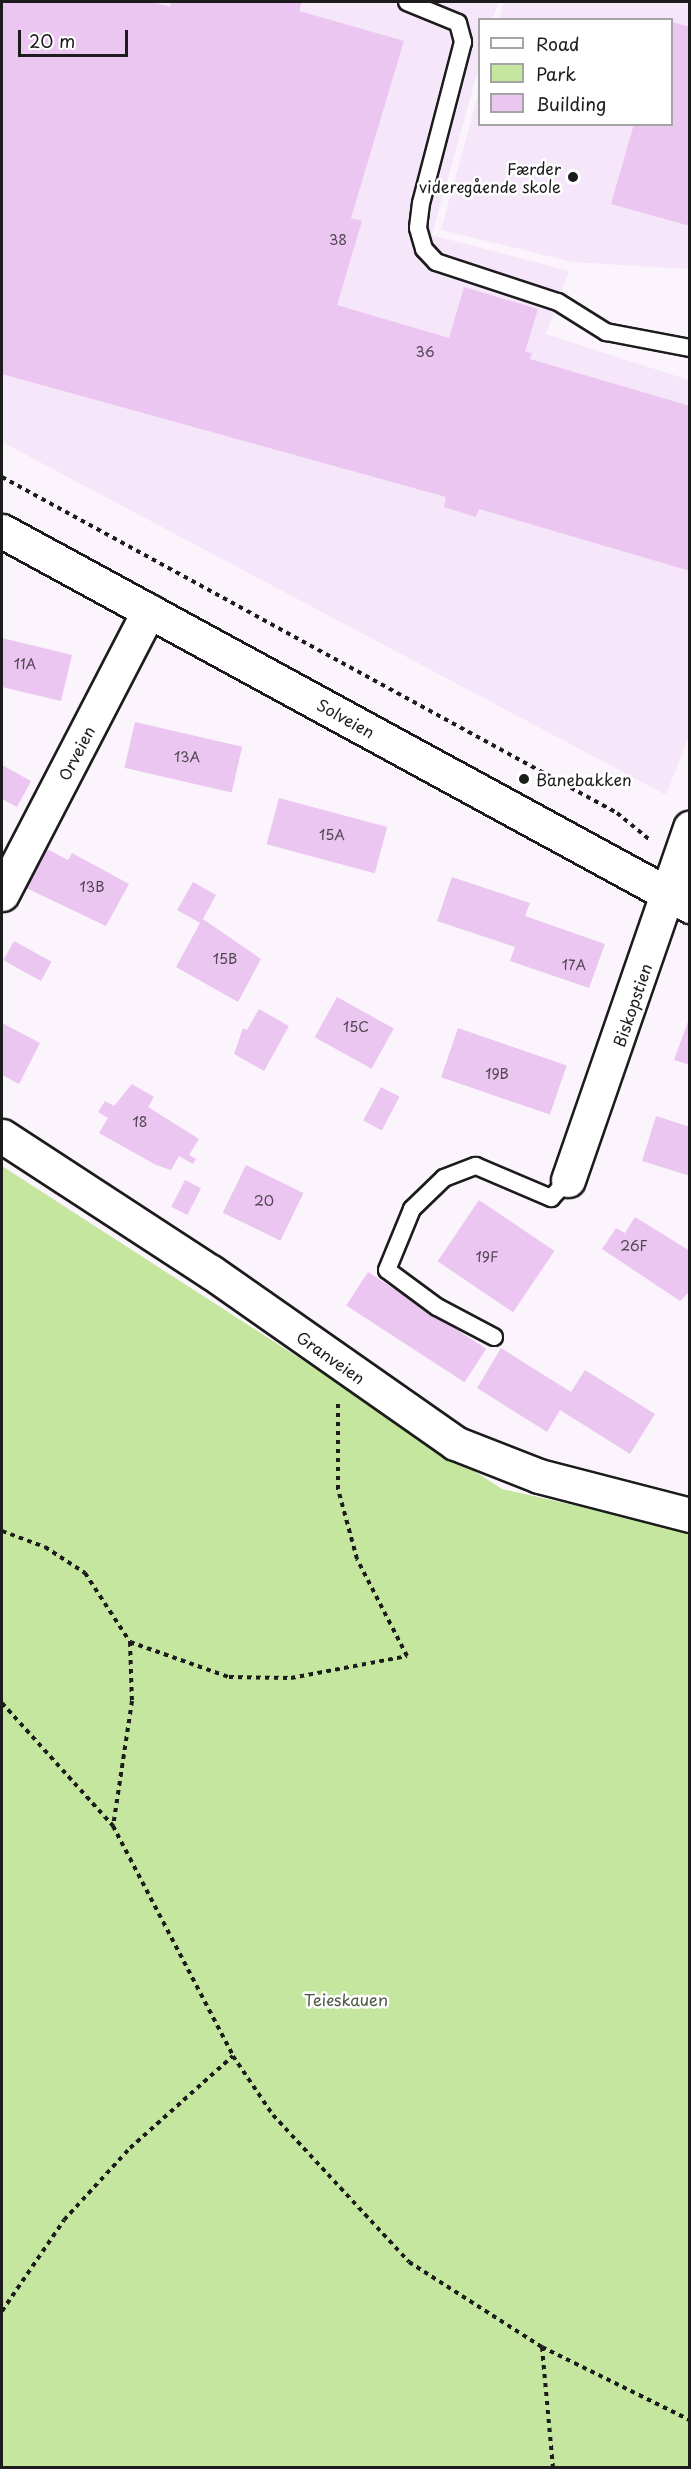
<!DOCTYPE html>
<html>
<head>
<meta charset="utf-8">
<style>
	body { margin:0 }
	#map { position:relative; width:691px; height:2469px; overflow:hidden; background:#fbf4fc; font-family:"Playpen Sans",sans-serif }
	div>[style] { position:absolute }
	.built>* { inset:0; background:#f6e6f9 }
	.green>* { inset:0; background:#c5e69f }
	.building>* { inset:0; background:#ebc6f1; transform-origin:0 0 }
	.path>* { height:4px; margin-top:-2px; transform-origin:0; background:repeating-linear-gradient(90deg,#1c1c1c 0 4.5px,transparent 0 9px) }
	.roads { filter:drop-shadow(2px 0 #1c1c1c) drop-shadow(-2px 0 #1c1c1c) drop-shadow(0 2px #1c1c1c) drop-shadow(0 -2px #1c1c1c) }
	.lane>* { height:16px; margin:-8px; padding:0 8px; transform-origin:8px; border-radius:8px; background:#fff }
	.street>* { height:33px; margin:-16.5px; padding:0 16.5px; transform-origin:16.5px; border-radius:16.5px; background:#fff }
	.secondary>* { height:33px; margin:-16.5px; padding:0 16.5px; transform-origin:16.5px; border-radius:16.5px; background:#fff }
	.dots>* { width:16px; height:16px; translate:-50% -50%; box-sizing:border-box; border:3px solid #fff; border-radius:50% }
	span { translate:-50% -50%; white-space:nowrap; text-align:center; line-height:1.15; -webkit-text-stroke:5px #fff; paint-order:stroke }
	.number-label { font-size:14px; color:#504651 }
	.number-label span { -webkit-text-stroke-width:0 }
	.poi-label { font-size:16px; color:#1c1c1c }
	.right { translate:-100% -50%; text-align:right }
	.left { translate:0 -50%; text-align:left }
	.street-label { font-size:16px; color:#1c1c1c }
	.park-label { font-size:16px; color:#4f5943 }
	.frame { position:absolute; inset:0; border:3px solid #1c1c1c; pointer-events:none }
	.legend { position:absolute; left:478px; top:18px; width:195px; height:108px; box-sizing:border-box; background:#fff; border:2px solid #a4a4a4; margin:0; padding:8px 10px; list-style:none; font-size:18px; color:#1c1c1c }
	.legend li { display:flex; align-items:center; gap:12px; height:30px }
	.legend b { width:30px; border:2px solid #a4a4a4 }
	.scale { position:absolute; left:18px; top:30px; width:110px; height:27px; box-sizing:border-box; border:3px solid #1c1c1c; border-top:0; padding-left:8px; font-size:18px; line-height:21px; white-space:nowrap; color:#1c1c1c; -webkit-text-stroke:4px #fff; paint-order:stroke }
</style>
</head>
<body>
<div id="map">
	<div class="built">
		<div style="clip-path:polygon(2px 2px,498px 2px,493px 19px,480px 20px,479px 67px,432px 235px,569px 271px,546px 334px,689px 380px,689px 736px,666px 795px,2px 442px)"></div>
		<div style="clip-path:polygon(504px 2px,689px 2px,689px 269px,572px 262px,441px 230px,479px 91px,480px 124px,672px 124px,672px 20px,499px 19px)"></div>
	</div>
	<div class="green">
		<div style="clip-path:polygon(2px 1166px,502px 1489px,689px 1531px,689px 2467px,2px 2467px)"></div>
	</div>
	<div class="building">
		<div style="clip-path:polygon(2px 2px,152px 2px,170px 7px,171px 2px,302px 2px,299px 11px,404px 41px,351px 218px,362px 221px,337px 305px,449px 338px,464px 287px,538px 309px,525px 352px,532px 353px,530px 359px,690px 406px,690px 571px,479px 509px,476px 517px,444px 507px,446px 497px,2px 374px)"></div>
		<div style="clip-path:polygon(672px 22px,690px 27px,690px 226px,611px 204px,634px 124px,672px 124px)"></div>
		<div style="clip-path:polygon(2px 638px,72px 655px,61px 701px,2px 687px)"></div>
		<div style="left:135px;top:722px;width:110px;height:47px;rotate:13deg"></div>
		<div style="clip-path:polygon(2px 765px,31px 781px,17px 807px,2px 799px)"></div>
		<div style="left:279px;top:798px;width:112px;height:48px;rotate:15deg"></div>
		<div style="clip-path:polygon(43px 847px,68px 860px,72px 853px,129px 884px,106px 926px,22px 886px)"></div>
		<div style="clip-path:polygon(452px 877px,530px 903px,525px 916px,605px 944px,589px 988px,510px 961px,515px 947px,437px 921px)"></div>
		<div style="clip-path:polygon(193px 882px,216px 895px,203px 919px,261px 959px,238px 1002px,176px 967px,200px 923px,177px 910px)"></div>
		<div style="left:14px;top:941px;width:43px;height:22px;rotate:29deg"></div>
		<div style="left:337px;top:997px;width:65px;height:46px;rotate:29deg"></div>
		<div style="clip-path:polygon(259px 1009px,289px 1026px,264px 1071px,234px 1054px,243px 1028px,247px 1030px)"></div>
		<div style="clip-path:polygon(689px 1019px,690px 1019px,690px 1065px,674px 1060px)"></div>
		<div style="clip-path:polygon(2px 1023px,40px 1043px,19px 1084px,2px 1075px)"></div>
		<div style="left:458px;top:1028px;width:115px;height:52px;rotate:19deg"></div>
		<div style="clip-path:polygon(132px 1084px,154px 1097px,148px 1107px,199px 1139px,189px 1155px,196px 1159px,193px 1164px,179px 1156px,171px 1170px,156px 1165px,99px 1133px,108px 1118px,98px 1112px,105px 1101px,114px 1106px)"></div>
		<div style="left:381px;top:1087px;width:21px;height:38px;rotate:28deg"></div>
		<div style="clip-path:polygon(656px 1116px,690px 1127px,690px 1176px,642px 1161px)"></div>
		<div style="left:246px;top:1165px;width:64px;height:53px;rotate:26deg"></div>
		<div style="left:185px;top:1180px;width:18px;height:30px;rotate:27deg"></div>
		<div style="left:479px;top:1200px;width:91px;height:74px;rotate:34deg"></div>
		<div style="clip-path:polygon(635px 1217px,690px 1251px,690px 1291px,680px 1301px,602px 1249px,616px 1228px,625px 1233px)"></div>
		<div style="left:368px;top:1272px;width:141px;height:40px;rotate:33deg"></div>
		<div style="clip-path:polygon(501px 1348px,571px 1392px,585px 1370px,655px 1414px,630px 1454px,560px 1410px,547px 1432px,477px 1388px)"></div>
	</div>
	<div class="path">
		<div style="left:2px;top:477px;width:701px;rotate:28.65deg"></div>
		<div style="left:617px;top:813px;width:43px;rotate:39.3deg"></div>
		<div style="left:2px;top:1531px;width:46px;rotate:20.4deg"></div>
		<div style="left:45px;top:1547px;width:48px;rotate:33deg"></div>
		<div style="left:85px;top:1573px;width:82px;rotate:56.9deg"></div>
		<div style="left:130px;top:1642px;width:59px;rotate:88.1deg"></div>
		<div style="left:132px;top:1701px;width:126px;rotate:98.6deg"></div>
		<div style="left:130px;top:1642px;width:105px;rotate:19.5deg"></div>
		<div style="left:229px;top:1677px;width:62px;rotate:0.9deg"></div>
		<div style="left:291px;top:1678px;width:118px;rotate:-10.7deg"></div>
		<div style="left:407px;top:1656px;width:109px;rotate:-117.3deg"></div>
		<div style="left:357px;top:1559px;width:73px;rotate:-105.2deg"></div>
		<div style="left:338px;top:1489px;width:87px;rotate:-90deg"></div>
		<div style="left:2px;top:1703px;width:166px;rotate:47.9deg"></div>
		<div style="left:113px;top:1826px;width:259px;rotate:62.4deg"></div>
		<div style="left:233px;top:2056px;width:71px;rotate:55.9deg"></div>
		<div style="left:273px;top:2115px;width:200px;rotate:47.2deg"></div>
		<div style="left:409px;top:2262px;width:158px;rotate:32.6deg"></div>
		<div style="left:542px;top:2347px;width:121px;rotate:84.8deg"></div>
		<div style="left:2px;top:2311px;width:110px;rotate:-55.7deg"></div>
		<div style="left:64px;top:2220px;width:98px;rotate:-47.5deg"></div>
		<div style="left:130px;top:2148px;width:138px;rotate:-41.8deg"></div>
		<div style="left:542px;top:2347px;width:165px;rotate:26.3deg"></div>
	</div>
	<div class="roads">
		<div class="lane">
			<div style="left:407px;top:2px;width:55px;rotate:22.4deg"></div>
			<div style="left:458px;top:23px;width:20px;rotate:75deg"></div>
			<div style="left:463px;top:42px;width:166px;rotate:104.6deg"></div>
			<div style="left:421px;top:203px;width:25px;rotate:97deg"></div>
			<div style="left:418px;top:228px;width:22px;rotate:74deg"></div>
			<div style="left:424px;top:249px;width:18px;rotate:47deg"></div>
			<div style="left:436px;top:262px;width:128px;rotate:18.2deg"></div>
			<div style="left:558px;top:302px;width:57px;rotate:32deg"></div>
			<div style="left:606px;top:332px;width:86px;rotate:10.8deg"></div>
			<div style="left:494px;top:1337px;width:64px;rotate:-152.2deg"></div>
			<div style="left:437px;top:1307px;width:62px;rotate:-143.5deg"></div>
			<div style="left:387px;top:1270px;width:66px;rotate:-67.7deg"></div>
			<div style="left:412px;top:1209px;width:45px;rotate:-44.1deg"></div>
			<div style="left:444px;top:1178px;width:34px;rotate:-21deg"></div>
			<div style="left:476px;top:1166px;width:82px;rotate:23.1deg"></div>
			<div style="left:551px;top:1198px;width:25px;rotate:-47deg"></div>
		</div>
		<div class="street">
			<div style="left:2px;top:894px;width:319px;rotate:-62.6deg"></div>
			<div style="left:2px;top:1136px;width:249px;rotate:33.1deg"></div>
			<div style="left:211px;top:1272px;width:298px;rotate:35deg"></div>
			<div style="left:455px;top:1443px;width:90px;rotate:21.4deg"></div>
			<div style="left:539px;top:1476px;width:156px;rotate:14.5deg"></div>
			<div style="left:568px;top:1180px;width:373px;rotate:-70.9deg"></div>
		</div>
		<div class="secondary">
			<div style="left:2px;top:531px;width:784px;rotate:28.59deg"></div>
		</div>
	</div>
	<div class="dots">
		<div style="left:573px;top:177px;background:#1c1c1c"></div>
		<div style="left:524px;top:779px;background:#1c1c1c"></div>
	</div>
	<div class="number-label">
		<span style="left:338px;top:240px">38</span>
		<span style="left:425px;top:352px">36</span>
		<span style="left:25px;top:664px">11A</span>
		<span style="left:187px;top:757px">13A</span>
		<span style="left:332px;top:835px">15A</span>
		<span style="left:92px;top:887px">13B</span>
		<span style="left:225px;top:959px">15B</span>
		<span style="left:574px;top:965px">17A</span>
		<span style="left:356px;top:1027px">15C</span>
		<span style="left:497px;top:1074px">19B</span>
		<span style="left:140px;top:1122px">18</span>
		<span style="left:264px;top:1201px">20</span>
		<span style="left:634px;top:1246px">26F</span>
		<span style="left:487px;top:1257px">19F</span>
	</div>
	<div class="poi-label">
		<span class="right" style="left:561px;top:177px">Færder<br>videregående skole</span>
		<span class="left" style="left:536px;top:779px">Banebakken</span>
	</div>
	<div class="street-label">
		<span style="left:346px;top:718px;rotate:29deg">Solveien</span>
		<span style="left:76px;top:753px;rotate:-62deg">Orveien</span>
		<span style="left:632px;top:1005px;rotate:-71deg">Biskopstien</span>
		<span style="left:331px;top:1357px;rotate:35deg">Granveien</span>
	</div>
	<div class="park-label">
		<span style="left:346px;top:1999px">Teieskauen</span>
	</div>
	<div class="frame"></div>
	<ul class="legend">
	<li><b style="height:8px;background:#fff"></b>Road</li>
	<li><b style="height:16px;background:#c5e69f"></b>Park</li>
	<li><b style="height:16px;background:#ebc6f1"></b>Building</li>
	</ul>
	<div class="scale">20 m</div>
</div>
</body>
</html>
